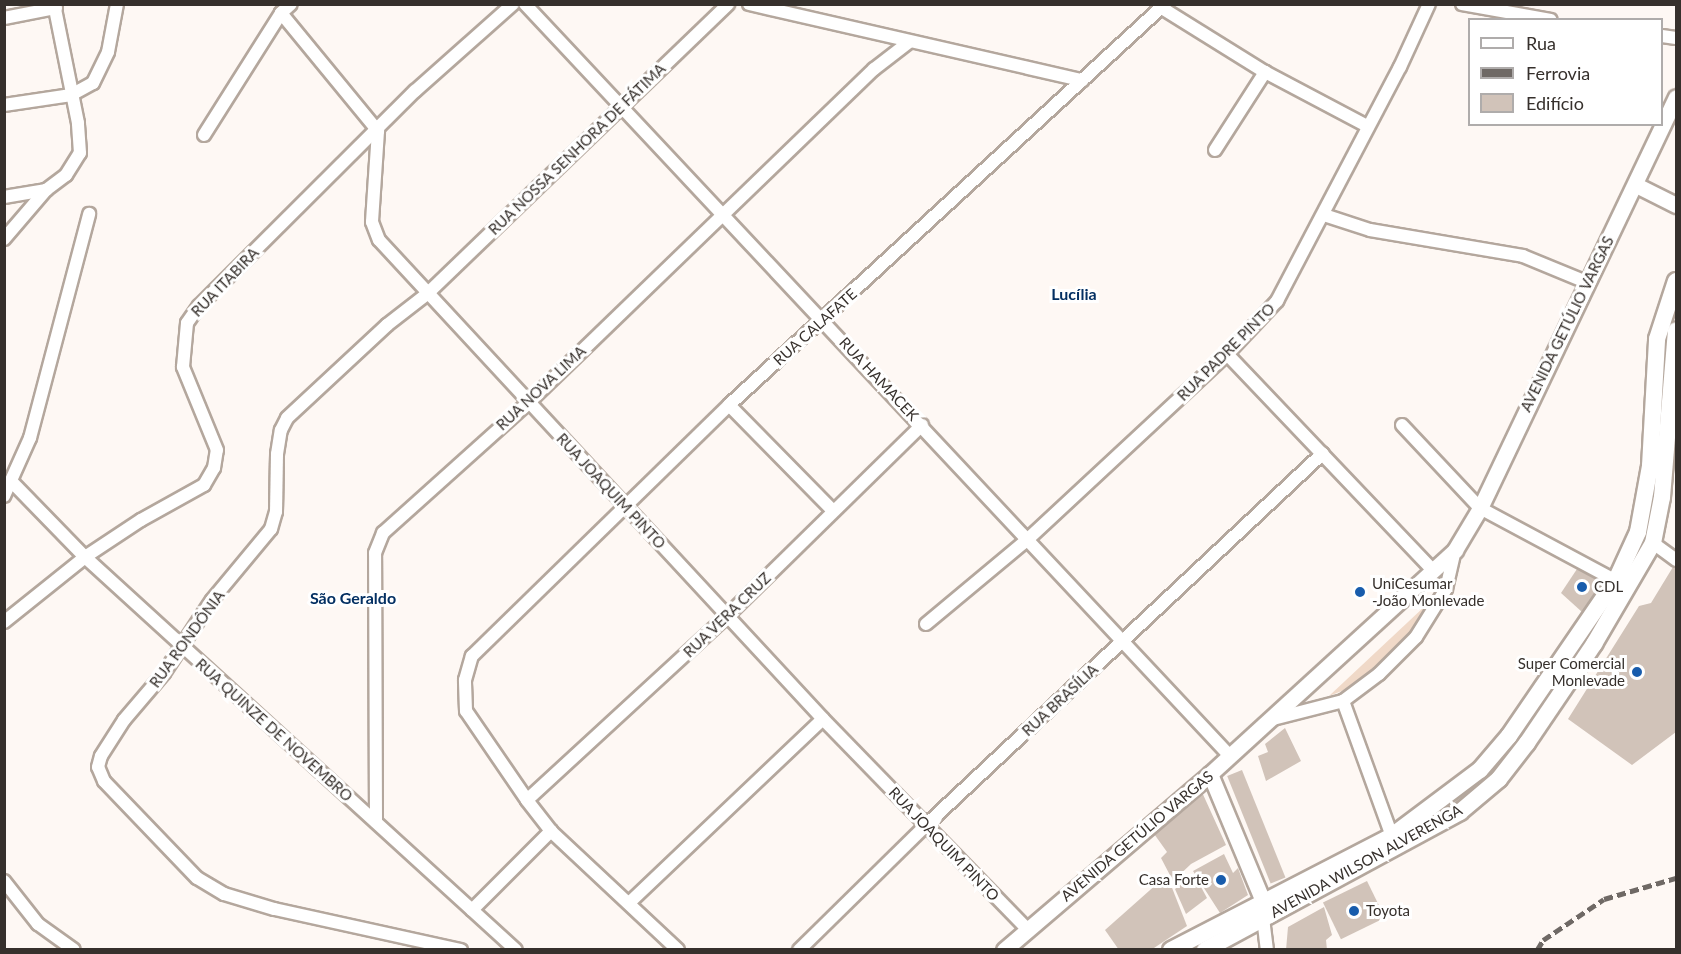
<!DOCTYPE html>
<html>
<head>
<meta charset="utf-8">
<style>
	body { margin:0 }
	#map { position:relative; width:1681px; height:954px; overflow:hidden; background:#fef8f4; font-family:Lato,sans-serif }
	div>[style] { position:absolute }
	.green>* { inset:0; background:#f0d9c8 }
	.building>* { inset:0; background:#d1c3b9; transform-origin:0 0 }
	.roads { filter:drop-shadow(2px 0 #b4a79d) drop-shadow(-2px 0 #b4a79d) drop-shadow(0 2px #b4a79d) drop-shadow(0 -2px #b4a79d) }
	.minor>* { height:12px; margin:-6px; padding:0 6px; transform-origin:6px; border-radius:6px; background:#fff }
	.tertiary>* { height:15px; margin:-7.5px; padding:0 7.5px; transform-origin:7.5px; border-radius:7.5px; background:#fff }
	.secondary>* { height:16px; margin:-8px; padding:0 8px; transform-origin:8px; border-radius:8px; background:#fff }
	.rail>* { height:4.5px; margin-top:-2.25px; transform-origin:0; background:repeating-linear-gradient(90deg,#6f6965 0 9px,transparent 0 13.5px) }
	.dots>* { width:16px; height:16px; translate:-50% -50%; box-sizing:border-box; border:3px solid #fff; border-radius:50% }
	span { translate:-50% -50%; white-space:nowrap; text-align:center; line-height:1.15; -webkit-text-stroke:6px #fff; paint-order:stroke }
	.street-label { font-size:15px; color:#36302c }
	.poi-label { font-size:15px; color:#36302c }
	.left { translate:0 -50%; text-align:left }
	.right { translate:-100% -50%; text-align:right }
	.neighbourhood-label { font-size:16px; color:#032f62; font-weight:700 }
	.frame { position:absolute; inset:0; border:6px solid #36302c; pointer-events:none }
	.legend { position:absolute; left:1468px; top:18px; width:195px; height:108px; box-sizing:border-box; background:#fff; border:2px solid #afacab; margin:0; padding:8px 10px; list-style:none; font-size:18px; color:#36302c }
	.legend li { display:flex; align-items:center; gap:12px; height:30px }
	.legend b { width:30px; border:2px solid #afacab }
</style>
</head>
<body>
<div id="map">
	<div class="green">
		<div style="clip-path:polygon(1424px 607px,1417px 628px,1357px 685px,1329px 696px)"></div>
	</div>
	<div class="building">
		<div style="clip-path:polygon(1676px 562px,1676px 732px,1632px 765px,1568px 719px,1639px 606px,1651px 603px)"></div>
		<div style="clip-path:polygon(1581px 563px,1603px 580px,1582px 612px,1561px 593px)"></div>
		<div style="clip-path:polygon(1285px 728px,1301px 761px,1266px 781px,1258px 756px,1268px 752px,1265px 744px)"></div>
		<div style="left:1242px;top:770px;width:116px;height:16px;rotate:68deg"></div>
		<div style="clip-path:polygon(1201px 790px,1226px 845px,1191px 864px,1173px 881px,1161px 858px,1167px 852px,1152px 831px)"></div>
		<div style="clip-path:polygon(1224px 854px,1233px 873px,1238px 868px,1248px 895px,1220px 913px,1193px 871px)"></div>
		<div style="clip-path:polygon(1194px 874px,1207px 898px,1186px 914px,1175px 889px)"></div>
		<div style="clip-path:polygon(1167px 875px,1187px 926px,1151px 950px,1119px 950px,1105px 930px)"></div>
		<div style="left:1367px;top:881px;width:41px;height:49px;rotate:64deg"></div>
		<div style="clip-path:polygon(1324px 907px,1332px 935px,1326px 940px,1327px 950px,1286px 950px,1288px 927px)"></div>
	</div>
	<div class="roads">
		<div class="minor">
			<div style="left:525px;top:4px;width:1031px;rotate:46.85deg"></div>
			<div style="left:749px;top:4px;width:342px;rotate:12.9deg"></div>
			<div style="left:1462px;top:4px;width:90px;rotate:10.2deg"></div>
			<div style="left:1162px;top:8px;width:121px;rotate:31.9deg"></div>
			<div style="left:1265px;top:72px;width:115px;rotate:27.9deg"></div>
			<div style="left:281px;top:13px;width:153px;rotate:50.6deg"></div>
			<div style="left:378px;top:131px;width:91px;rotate:93.8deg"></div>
			<div style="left:372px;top:222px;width:19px;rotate:69deg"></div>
			<div style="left:379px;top:240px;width:653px;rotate:47.17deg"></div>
			<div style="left:823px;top:719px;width:293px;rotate:45.8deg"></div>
			<div style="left:4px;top:18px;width:53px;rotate:-10.9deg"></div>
			<div style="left:1662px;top:36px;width:14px;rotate:8deg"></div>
			<div style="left:4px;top:105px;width:68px;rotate:-8.5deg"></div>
			<div style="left:71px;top:95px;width:25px;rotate:-29deg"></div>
			<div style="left:93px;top:83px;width:34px;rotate:-64deg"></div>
			<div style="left:108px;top:52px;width:49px;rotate:-79.4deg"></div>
			<div style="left:204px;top:135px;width:144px;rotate:-57.7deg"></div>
			<div style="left:281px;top:13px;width:13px;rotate:-42deg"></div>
			<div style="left:1215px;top:150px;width:93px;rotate:-57.3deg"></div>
			<div style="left:4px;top:197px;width:43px;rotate:-9.5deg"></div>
			<div style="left:1324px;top:215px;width:48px;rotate:18.1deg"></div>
			<div style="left:1370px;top:230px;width:155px;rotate:9.6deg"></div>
			<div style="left:1523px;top:256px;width:68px;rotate:22.4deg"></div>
			<div style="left:4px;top:239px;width:65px;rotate:-49.4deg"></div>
			<div style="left:46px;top:190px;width:25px;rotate:-37deg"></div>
			<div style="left:66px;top:175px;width:26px;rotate:-58deg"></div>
			<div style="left:80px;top:153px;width:30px;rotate:-94deg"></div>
			<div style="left:78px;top:123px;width:121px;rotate:-101.4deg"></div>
			<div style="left:1227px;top:354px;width:297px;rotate:46.4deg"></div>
			<div style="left:729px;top:405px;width:148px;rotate:45.5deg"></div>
			<div style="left:1402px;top:425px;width:114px;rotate:46.8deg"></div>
			<div style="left:1480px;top:508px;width:161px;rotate:28.2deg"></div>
			<div style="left:11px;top:481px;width:106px;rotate:45.8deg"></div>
			<div style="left:85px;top:557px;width:583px;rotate:42.36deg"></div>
			<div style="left:4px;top:496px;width:64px;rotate:-65.9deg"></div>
			<div style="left:30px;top:438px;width:232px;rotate:-75.2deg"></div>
			<div style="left:1653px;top:543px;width:29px;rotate:36deg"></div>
			<div style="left:4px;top:622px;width:104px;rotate:-38.7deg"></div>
			<div style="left:85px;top:557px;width:67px;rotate:-33.5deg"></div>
			<div style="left:141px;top:520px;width:72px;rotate:-29.1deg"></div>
			<div style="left:204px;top:485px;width:20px;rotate:-60deg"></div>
			<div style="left:214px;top:468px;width:18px;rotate:-81deg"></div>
			<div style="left:217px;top:450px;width:90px;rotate:-112.3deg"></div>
			<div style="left:183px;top:367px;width:44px;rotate:-84.8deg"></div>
			<div style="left:187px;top:323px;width:21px;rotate:-55deg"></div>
			<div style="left:199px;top:306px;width:305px;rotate:-44.9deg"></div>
			<div style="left:415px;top:91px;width:131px;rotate:-41.6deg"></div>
			<div style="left:926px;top:624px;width:133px;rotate:-39.8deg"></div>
			<div style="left:1028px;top:539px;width:272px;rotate:-42.9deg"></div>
			<div style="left:1227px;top:354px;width:73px;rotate:-46.7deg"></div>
			<div style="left:1277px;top:301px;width:264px;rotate:-62.3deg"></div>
			<div style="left:1400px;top:67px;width:69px;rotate:-65.3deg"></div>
			<div style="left:1343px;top:701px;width:144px;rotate:70.1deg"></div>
			<div style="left:1273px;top:719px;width:72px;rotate:-14.4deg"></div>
			<div style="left:1343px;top:701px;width:45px;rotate:-36.9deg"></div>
			<div style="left:1379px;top:674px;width:52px;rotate:-45deg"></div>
			<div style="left:1416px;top:637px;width:57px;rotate:-58deg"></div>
			<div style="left:1446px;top:589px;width:40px;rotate:-77deg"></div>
			<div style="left:527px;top:800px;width:272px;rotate:-42.6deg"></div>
			<div style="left:727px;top:616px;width:273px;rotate:-44.4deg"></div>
			<div style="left:376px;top:822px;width:269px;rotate:-90.2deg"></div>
			<div style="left:375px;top:553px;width:22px;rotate:-68deg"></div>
			<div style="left:383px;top:533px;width:195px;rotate:-41.9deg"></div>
			<div style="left:528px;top:403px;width:481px;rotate:-44deg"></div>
			<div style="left:874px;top:69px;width:44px;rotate:-37.6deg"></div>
			<div style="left:4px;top:881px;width:55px;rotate:51.7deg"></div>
			<div style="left:38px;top:924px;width:44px;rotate:35.8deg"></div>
			<div style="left:629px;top:903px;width:267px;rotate:-43.5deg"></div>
			<div style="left:472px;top:910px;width:112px;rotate:-45deg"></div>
			<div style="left:1263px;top:918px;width:32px;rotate:83deg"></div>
			<div style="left:461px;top:950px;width:191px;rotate:-167.6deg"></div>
			<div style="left:274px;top:909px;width:52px;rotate:-163.3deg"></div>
			<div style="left:224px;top:894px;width:31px;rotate:-149deg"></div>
			<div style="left:197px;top:878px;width:134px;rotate:-133.8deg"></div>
			<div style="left:104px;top:781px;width:15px;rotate:-113deg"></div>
			<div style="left:98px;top:767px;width:11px;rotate:-75deg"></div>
			<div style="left:101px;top:756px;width:43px;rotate:-57.4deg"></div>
			<div style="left:124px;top:720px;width:62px;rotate:-49.6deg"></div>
			<div style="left:164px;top:673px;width:87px;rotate:-56.7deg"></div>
			<div style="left:212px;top:600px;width:92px;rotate:-50.3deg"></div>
			<div style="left:271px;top:529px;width:18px;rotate:-74deg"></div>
			<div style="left:276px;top:512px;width:58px;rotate:-89deg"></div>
			<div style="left:277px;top:454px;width:24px;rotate:-81deg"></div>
			<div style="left:281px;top:430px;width:13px;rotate:-63deg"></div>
			<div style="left:287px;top:418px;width:137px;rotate:-42.9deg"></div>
			<div style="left:387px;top:325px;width:51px;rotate:-37.8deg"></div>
			<div style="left:427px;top:294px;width:418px;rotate:-43.9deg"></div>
			<div style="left:678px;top:950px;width:174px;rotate:-136.9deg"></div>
			<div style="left:551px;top:831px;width:39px;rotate:-128deg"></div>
			<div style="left:527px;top:800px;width:108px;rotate:-124.4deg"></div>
			<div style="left:466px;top:711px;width:31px;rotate:-92deg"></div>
			<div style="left:465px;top:680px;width:25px;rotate:-74deg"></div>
			<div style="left:472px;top:656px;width:359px;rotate:-44.3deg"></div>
			<div style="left:729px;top:405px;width:592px;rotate:-42.61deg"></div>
			<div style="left:799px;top:950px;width:177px;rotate:-44.5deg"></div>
			<div style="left:925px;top:826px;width:545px;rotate:-43.14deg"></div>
		</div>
		<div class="tertiary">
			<div style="left:1636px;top:185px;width:45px;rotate:26.6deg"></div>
			<div style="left:1210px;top:774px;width:141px;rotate:67.4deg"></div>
			<div style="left:1004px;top:950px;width:271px;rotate:-40.5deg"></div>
			<div style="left:1210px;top:774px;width:332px;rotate:-42.4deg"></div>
			<div style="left:1455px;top:550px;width:49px;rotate:-59.2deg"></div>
			<div style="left:1480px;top:508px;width:455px;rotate:-64.5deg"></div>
		</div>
		<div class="secondary">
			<div style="left:1171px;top:950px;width:249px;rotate:-27.3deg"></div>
			<div style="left:1392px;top:836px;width:110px;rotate:-36.9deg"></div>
			<div style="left:1480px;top:770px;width:45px;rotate:-49.5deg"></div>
			<div style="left:1509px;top:736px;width:189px;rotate:-55.6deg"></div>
			<div style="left:1616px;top:580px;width:53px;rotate:-65.4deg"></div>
			<div style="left:1638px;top:532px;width:67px;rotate:-79.7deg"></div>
			<div style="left:1650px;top:466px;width:127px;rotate:-86.8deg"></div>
			<div style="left:1657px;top:339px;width:61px;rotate:-71.9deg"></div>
			<div style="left:1205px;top:950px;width:290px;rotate:-28.4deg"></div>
			<div style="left:1460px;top:812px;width:51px;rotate:-40.2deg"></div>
			<div style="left:1499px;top:779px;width:46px;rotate:-52.1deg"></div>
			<div style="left:1527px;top:743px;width:120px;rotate:-55.9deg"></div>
			<div style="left:1594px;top:644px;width:117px;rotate:-59.7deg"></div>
			<div style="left:1653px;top:543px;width:47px;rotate:-78.9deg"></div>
			<div style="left:1662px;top:497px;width:167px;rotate:-85.2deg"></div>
		</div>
	</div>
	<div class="rail">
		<div style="left:1537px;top:950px;width:12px;rotate:-59deg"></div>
		<div style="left:1543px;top:940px;width:73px;rotate:-33.9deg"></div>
		<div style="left:1604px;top:899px;width:75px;rotate:-16.3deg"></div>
	</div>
	<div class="dots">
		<div style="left:1582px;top:587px;background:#185cac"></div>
		<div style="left:1360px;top:592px;background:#185cac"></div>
		<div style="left:1637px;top:672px;background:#185cac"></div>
		<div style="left:1221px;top:880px;background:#185cac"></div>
		<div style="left:1354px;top:911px;background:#185cac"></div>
	</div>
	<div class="street-label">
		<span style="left:577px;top:149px;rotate:-44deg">RUA NOSSA SENHORA DE FÁTIMA</span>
		<span style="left:225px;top:282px;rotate:-46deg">RUA ITABIRA</span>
		<span style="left:1567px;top:324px;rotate:-64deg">AVENIDA GETÚLIO VARGAS</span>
		<span style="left:815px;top:327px;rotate:-42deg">RUA CALAFATE</span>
		<span style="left:1226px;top:352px;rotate:-45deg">RUA PADRE PINTO</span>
		<span style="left:879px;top:379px;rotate:47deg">RUA HAMACEK</span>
		<span style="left:541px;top:388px;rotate:-43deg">RUA NOVA LIMA</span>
		<span style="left:611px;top:491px;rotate:47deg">RUA JOAQUIM PINTO</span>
		<span style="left:727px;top:615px;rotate:-44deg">RUA VERA CRUZ</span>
		<span style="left:187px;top:639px;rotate:-54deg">RUA RONDÔNIA</span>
		<span style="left:1060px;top:700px;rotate:-43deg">RUA BRASÍLIA</span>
		<span style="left:274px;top:730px;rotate:42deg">RUA QUINZE DE NOVEMBRO</span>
		<span style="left:1137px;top:836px;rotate:-40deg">AVENIDA GETÚLIO VARGAS</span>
		<span style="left:944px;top:844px;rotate:46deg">RUA JOAQUIM PINTO</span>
		<span style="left:1366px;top:861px;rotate:-29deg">AVENIDA WILSON ALVERENGA</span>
	</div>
	<div class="poi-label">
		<span class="left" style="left:1372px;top:592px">UniCesumar<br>-João Monlevade</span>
		<span class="left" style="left:1594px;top:587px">CDL</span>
		<span class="right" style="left:1625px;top:672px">Super Comercial<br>Monlevade</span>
		<span class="right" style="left:1209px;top:880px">Casa Forte</span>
		<span class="left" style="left:1366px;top:911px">Toyota</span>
	</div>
	<div class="neighbourhood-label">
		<span style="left:1074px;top:294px">Lucília</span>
		<span style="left:353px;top:598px">São Geraldo</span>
	</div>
	<div class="frame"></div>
	<ul class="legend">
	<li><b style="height:8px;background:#fff"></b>Rua</li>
	<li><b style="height:8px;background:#6f6965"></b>Ferrovia</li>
	<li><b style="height:16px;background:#d1c3b9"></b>Edifício</li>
	</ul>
</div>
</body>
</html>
